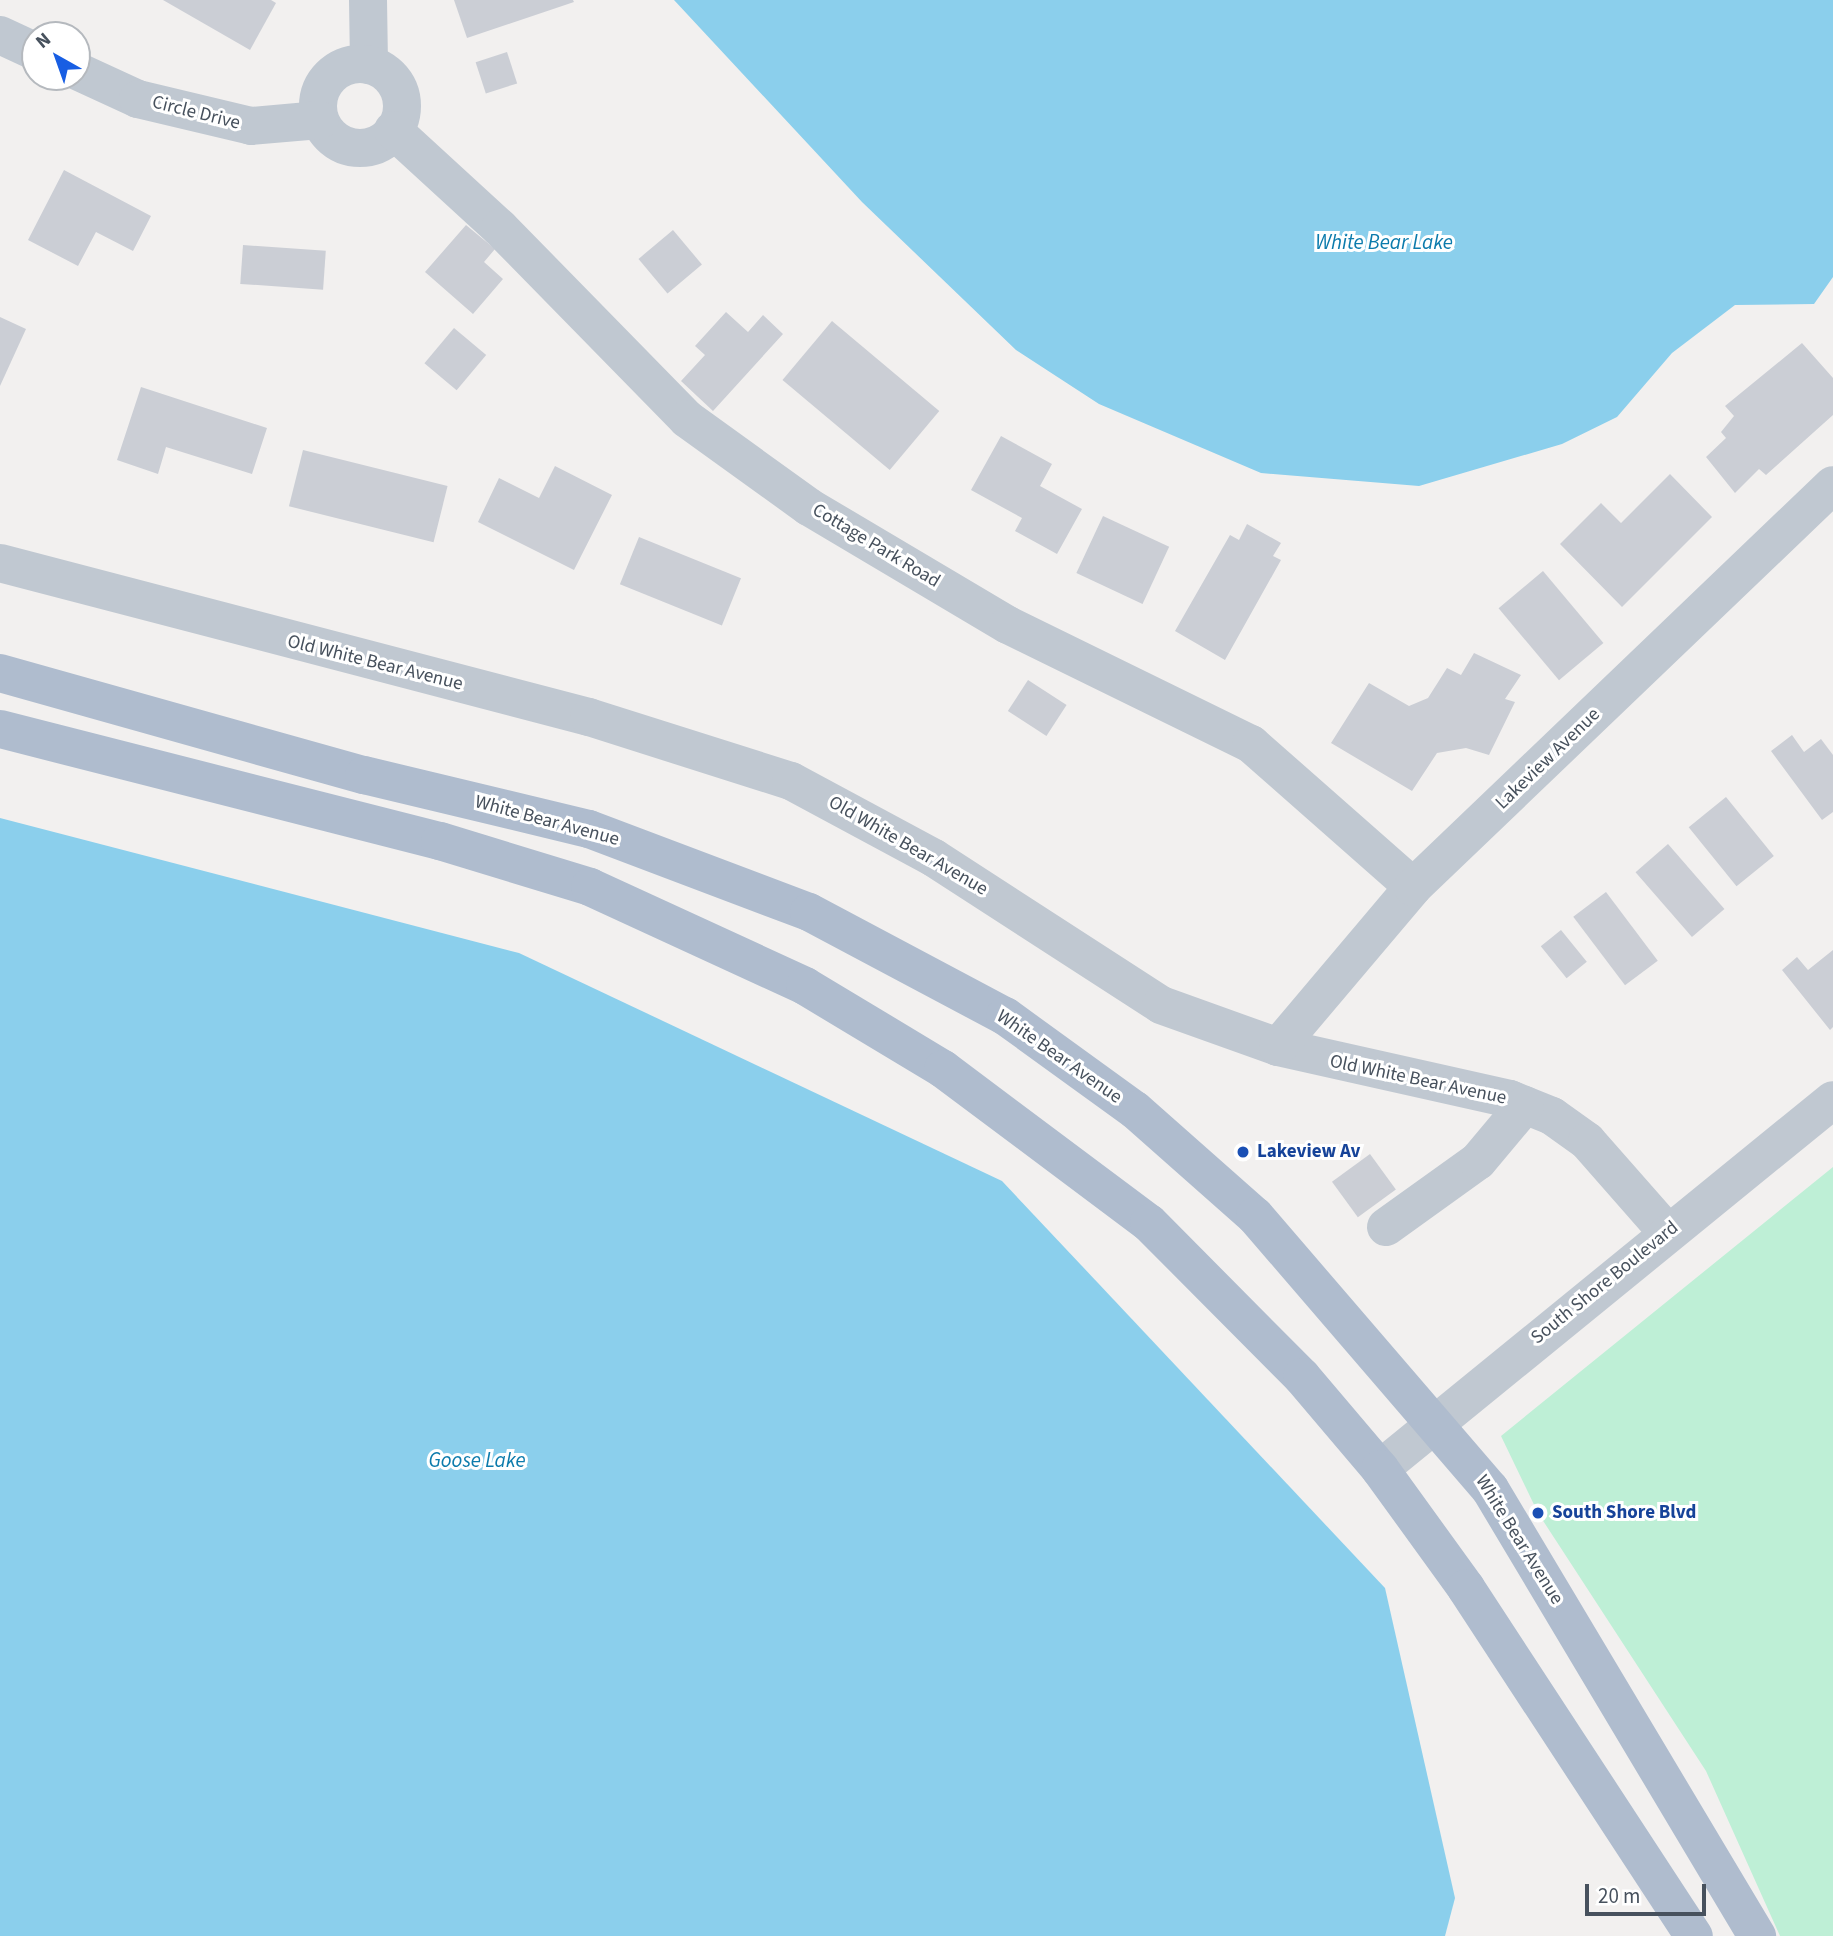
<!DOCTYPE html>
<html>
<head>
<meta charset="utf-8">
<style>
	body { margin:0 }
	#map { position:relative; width:1833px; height:1936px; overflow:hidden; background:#f2f0ef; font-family:"Source Sans 3",sans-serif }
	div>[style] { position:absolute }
	.green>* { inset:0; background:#beefd6 }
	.water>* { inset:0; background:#8bcfec }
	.building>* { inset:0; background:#cbced5; transform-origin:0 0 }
	.minor>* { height:38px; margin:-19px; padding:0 19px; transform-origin:19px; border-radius:19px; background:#c0c8d1 }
	.minor>.ring { margin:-19px; padding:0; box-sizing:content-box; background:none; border:38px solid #c0c8d1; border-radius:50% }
	.major>* { height:38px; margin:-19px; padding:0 19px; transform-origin:19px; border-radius:19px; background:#afbcce }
	.dots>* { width:19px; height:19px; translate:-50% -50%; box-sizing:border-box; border:4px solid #fff; border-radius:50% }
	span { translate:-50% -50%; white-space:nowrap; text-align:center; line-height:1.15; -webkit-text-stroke:6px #fff; paint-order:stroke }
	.street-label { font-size:19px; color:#47515d }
	.transit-label { font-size:19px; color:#164399; font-weight:700 }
	.left { translate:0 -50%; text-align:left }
	.water-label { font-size:21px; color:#0c7bac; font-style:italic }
	.north { position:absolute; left:21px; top:21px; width:70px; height:70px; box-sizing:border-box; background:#fff; border:2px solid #b5b9be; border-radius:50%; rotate:320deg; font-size:19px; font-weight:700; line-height:28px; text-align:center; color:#47515d }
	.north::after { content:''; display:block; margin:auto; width:24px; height:32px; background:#185ee3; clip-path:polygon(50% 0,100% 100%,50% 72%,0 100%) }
	.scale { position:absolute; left:1585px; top:1884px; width:121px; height:32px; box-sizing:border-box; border:4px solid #47515d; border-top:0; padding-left:9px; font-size:21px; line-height:24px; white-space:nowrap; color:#47515d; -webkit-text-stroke:5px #fff; paint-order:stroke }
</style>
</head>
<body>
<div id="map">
	<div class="green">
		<div style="clip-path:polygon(1833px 1167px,1833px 1936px,1780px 1936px,1706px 1771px,1538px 1513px,1501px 1436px)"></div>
	</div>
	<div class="water">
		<div style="clip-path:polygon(674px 0,1833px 0,1833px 277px,1814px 304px,1735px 305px,1672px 353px,1617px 417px,1562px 444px,1419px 486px,1261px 473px,1099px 404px,1016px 350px,862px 202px)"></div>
		<div style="clip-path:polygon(0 818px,519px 953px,1002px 1181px,1385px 1588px,1455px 1898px,1445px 1936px,0 1936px)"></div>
	</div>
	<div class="building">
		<div style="clip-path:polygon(163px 0,271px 0,276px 3px,250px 50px)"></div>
		<div style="clip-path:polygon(454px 0,573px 0,574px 2px,467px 38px)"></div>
		<div style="left:507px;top:52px;width:33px;height:33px;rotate:72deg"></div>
		<div style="clip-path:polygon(64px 170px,151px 216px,133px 251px,96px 232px,78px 266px,28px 240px)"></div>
		<div style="clip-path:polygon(466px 225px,495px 249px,484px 262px,503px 279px,473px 314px,425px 272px)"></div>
		<div style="left:673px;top:230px;width:45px;height:45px;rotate:50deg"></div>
		<div style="left:243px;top:245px;width:83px;height:39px;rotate:4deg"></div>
		<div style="clip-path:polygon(726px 312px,748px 332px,763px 315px,783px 334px,713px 411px,681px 381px,705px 355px,695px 346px)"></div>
		<div style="clip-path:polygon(0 317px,26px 329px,0 386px)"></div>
		<div style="left:832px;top:321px;width:140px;height:77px;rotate:40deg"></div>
		<div style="left:454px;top:328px;width:42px;height:46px;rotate:40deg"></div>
		<div style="clip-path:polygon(1802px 343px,1833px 378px,1833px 415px,1766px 475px,1759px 469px,1735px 493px,1706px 457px,1726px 438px,1721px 432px,1734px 416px,1725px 406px)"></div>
		<div style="clip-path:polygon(141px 387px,267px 428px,252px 474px,166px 447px,158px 474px,117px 460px)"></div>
		<div style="clip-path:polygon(1001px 436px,1052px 464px,1040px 486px,1082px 509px,1057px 554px,1015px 531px,1022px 518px,971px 490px)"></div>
		<div style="left:303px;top:450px;width:149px;height:58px;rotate:14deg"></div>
		<div style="clip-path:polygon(555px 466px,612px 495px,574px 570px,478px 522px,499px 478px,539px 498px)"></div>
		<div style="clip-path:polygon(1670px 474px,1712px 517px,1622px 607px,1560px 544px,1601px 503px,1621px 523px)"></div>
		<div style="left:1103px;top:516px;width:73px;height:63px;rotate:25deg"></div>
		<div style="clip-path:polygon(1247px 524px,1281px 543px,1273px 556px,1281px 560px,1225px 660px,1175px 631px,1230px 535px,1239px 540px)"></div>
		<div style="left:639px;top:537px;width:110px;height:51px;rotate:22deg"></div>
		<div style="left:1543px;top:571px;width:94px;height:58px;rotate:50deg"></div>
		<div style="clip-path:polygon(1474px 653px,1521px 675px,1505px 699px,1515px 702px,1489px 755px,1466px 748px,1437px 753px,1412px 791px,1331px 743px,1369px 683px,1409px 706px,1428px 698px,1447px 668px,1461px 675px)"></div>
		<div style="left:1028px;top:680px;width:46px;height:37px;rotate:33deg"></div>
		<div style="clip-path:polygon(1792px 735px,1804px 752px,1821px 739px,1833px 755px,1833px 812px,1822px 820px,1771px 751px)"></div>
		<div style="left:1726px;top:797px;width:76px;height:48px;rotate:51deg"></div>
		<div style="left:1668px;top:844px;width:86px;height:43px;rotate:49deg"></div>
		<div style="left:1606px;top:892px;width:86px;height:41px;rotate:53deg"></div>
		<div style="left:1561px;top:930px;width:41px;height:26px;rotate:51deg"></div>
		<div style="clip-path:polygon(1833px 950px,1833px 1027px,1830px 1030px,1782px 970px,1797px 957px,1808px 970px)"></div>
		<div style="left:1370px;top:1154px;width:44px;height:47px;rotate:54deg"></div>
	</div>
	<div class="minor">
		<div style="left:368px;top:0;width:65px;rotate:89.1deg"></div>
		<div style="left:0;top:35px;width:38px;rotate:25deg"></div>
		<div class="ring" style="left:318px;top:64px;width:46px;height:46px"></div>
		<div style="left:77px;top:71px;width:67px;rotate:24.7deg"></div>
		<div style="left:138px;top:99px;width:116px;rotate:13.4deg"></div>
		<div style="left:251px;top:126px;width:69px;rotate:-5deg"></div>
		<div style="left:393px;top:130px;width:145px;rotate:42.5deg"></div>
		<div style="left:500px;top:228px;width:267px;rotate:45.6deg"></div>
		<div style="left:687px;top:419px;width:150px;rotate:35.8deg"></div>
		<div style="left:809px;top:507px;width:231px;rotate:30.7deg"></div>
		<div style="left:1008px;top:625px;width:271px;rotate:26.1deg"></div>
		<div style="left:1251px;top:744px;width:216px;rotate:41.4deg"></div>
		<div style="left:0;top:563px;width:609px;rotate:14.65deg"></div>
		<div style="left:589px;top:717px;width:212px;rotate:17.6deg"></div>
		<div style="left:791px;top:781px;width:162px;rotate:28.3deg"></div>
		<div style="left:934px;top:858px;width:270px;rotate:32.9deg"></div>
		<div style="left:1161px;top:1005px;width:124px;rotate:19.7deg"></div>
		<div style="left:1278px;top:1047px;width:238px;rotate:12.6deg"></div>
		<div style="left:1510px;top:1099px;width:45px;rotate:22deg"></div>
		<div style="left:1552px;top:1116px;width:43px;rotate:35.5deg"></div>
		<div style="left:1587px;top:1141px;width:121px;rotate:48.7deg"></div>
		<div style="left:1278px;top:1047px;width:209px;rotate:-49.8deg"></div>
		<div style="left:1413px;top:887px;width:581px;rotate:-43.75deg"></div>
		<div style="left:1386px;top:1227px;width:113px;rotate:-35.7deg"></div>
		<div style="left:1478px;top:1161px;width:73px;rotate:-50deg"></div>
		<div style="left:1380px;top:1469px;width:584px;rotate:-39.17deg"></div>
	</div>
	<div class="major">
		<div style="left:0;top:673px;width:378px;rotate:15.7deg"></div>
		<div style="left:364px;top:775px;width:231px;rotate:13.5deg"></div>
		<div style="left:589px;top:829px;width:235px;rotate:20.7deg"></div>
		<div style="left:809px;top:912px;width:222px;rotate:28deg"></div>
		<div style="left:1005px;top:1016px;width:160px;rotate:35.9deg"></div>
		<div style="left:1135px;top:1110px;width:160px;rotate:41.5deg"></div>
		<div style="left:1255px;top:1216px;width:360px;rotate:49.3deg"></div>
		<div style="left:1490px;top:1489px;width:521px;rotate:59.15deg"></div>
		<div style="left:0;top:729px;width:454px;rotate:14.3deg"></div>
		<div style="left:440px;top:841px;width:157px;rotate:17deg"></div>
		<div style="left:590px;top:887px;width:237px;rotate:24.7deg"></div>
		<div style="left:805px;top:986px;width:161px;rotate:31deg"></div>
		<div style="left:943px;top:1069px;width:257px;rotate:36.8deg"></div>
		<div style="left:1149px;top:1223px;width:217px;rotate:45.2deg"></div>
		<div style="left:1302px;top:1377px;width:121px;rotate:49.7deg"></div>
		<div style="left:1380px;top:1469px;width:147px;rotate:54.1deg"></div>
		<div style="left:1466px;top:1588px;width:416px;rotate:56.8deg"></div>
	</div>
	<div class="dots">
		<div style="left:1243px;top:1152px;background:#1a4fb4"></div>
		<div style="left:1538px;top:1513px;background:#1a4fb4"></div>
	</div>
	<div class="street-label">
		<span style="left:196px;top:113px;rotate:14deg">Circle Drive</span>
		<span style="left:876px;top:546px;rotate:31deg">Cottage Park Road</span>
		<span style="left:375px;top:663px;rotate:14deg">Old White Bear Avenue</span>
		<span style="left:1548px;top:759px;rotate:-44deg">Lakeview Avenue</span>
		<span style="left:547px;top:821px;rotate:15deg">White Bear Avenue</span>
		<span style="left:908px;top:846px;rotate:30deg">Old White Bear Avenue</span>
		<span style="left:1059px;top:1057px;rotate:35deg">White Bear Avenue</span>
		<span style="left:1418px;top:1080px;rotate:12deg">Old White Bear Avenue</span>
		<span style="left:1605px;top:1283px;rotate:-39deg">South Shore Boulevard</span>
		<span style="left:1519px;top:1540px;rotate:58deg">White Bear Avenue</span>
	</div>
	<div class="transit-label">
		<span class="left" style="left:1257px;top:1152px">Lakeview Av</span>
		<span class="left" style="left:1552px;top:1513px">South Shore Blvd</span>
	</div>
	<div class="water-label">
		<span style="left:1384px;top:242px">White Bear Lake</span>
		<span style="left:477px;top:1460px">Goose Lake</span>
	</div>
	<div class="north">N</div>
	<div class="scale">20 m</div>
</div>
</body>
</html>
